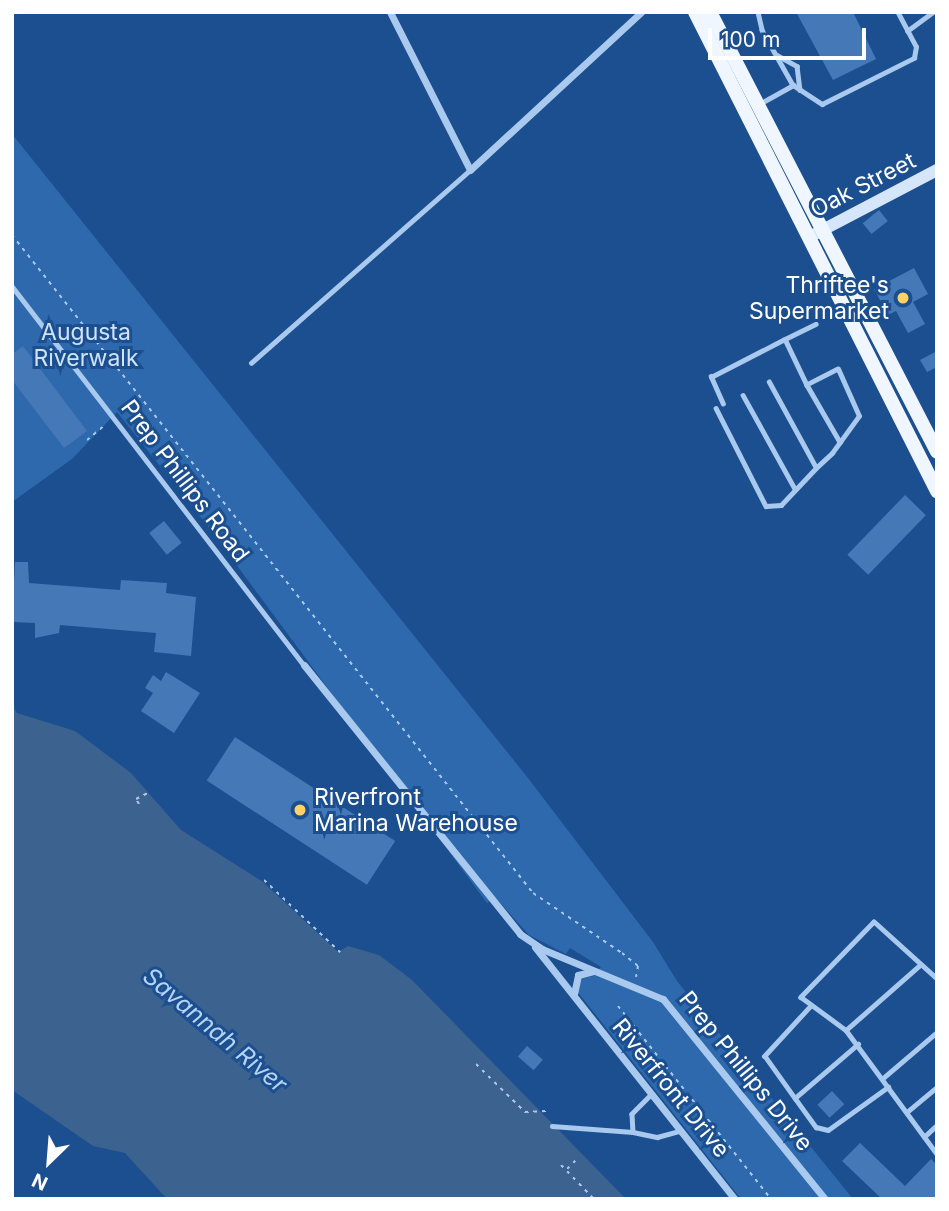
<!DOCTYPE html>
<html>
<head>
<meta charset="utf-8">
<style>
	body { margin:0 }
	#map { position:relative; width:949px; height:1211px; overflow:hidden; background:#1b4f8f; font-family:Inter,sans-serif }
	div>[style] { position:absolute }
	.green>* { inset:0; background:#2e69ad }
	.water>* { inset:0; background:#3c6290 }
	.building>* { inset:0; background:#4478b7; transform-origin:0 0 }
	.path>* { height:2px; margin-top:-1px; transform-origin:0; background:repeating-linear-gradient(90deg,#a9c9ee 0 3.5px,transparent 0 8.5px) }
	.lane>* { height:4.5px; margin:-2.25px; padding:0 2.25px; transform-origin:2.25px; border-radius:2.25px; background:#a9c9ee }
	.street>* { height:7px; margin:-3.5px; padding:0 3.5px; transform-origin:3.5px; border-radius:3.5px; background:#a9c9ee }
	.secondary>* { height:12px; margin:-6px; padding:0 6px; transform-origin:6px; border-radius:6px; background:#d6e6fa }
	.primary>* { height:14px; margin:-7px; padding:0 7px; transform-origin:7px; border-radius:7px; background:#f0f6ff }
	.dots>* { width:19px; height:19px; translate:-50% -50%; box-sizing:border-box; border:4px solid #1b4f8f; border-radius:50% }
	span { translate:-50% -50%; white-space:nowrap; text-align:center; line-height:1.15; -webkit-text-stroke:6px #1b4f8f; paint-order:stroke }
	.street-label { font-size:23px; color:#fff }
	.poi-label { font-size:23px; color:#fff }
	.right { translate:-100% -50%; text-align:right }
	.left { translate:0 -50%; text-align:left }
	.park-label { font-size:23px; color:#cfe3fa }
	.water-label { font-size:24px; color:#b5d3f5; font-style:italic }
	.frame { position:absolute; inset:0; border:14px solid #fff; pointer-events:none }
	.north { position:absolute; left:14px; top:1127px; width:70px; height:70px; -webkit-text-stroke:5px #1b4f8f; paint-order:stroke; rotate:205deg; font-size:19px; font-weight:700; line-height:28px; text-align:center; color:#fff }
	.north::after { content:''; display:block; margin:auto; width:24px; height:32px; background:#fff; clip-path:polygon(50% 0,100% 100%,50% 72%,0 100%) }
	.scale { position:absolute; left:708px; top:28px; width:158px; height:32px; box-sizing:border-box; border:4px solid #fff; border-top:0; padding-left:9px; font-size:21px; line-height:24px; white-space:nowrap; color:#fff; -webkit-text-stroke:5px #1b4f8f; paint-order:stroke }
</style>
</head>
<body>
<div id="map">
	<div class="green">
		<div style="clip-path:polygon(12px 134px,528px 778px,653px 942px,677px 981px,853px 1199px,741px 1199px,577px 991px,582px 978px,594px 976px,601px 967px,570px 948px,566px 954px,529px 935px,495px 897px,487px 903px,207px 525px,117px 412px,72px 459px,12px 502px)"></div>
	</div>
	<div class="water">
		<div style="clip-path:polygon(12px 705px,17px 713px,75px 731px,131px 773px,181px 830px,263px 882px,338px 952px,348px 946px,379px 955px,412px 980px,626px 1199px,167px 1199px,125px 1153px,93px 1146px,12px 1090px)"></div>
	</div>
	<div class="building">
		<div style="clip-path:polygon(796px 12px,853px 12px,876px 59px,833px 80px)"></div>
		<div style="left:879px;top:210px;width:14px;height:21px;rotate:51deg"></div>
		<div style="clip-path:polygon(914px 268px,928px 294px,913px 302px,925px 324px,908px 333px,896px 311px,888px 315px,874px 289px)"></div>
		<div style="clip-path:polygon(23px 346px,87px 431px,64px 448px,12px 380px,12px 354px)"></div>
		<div style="clip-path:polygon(937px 351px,937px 367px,927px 372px,920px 360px)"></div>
		<div style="left:905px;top:495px;width:29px;height:83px;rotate:44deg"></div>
		<div style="left:164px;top:521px;width:28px;height:19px;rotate:51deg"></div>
		<div style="clip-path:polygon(15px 562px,28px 562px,29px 583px,120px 590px,121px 580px,167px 583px,166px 593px,196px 597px,191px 656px,154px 652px,156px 633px,60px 625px,59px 633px,35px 638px,35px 623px,12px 622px)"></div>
		<div style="clip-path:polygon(166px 672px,200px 693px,174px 733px,141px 711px,153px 693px,145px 688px,153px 675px,161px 681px)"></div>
		<div style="left:235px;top:737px;width:191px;height:52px;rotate:33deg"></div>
		<div style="left:527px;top:1046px;width:21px;height:14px;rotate:41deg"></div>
		<div style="left:832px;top:1091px;width:18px;height:20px;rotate:47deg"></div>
		<div style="clip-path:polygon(860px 1143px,905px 1186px,931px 1159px,937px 1165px,937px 1199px,882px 1199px,842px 1161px)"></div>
	</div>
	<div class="path">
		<div style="left:12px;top:235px;width:839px;rotate:51.63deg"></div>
		<div style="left:533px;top:893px;width:107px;rotate:34deg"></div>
		<div style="left:622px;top:953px;width:21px;rotate:39deg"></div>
		<div style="left:638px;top:966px;width:11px;rotate:100deg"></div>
		<div style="left:87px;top:440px;width:25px;rotate:-40deg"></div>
		<div style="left:139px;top:804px;width:6px;rotate:-121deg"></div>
		<div style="left:136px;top:799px;width:16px;rotate:-27deg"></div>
		<div style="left:264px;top:880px;width:105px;rotate:43.5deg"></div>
		<div style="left:618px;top:1006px;width:246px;rotate:51.6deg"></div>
		<div style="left:476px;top:1064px;width:69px;rotate:44.4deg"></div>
		<div style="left:525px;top:1112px;width:21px;rotate:-3deg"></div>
		<div style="left:561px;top:1165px;width:47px;rotate:45.9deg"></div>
		<div style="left:567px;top:1169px;width:17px;rotate:-45deg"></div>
	</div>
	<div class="lane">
		<div style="left:758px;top:12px;width:18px;rotate:77deg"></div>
		<div style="left:762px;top:30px;width:63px;rotate:60.6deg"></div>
		<div style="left:793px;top:85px;width:35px;rotate:33deg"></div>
		<div style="left:822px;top:104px;width:103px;rotate:-26.6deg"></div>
		<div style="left:914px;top:58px;width:11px;rotate:-80deg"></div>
		<div style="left:916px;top:47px;width:40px;rotate:-118deg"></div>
		<div style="left:907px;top:31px;width:32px;rotate:-36deg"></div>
		<div style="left:777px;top:55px;width:23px;rotate:29deg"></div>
		<div style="left:797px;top:66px;width:24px;rotate:83deg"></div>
		<div style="left:761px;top:103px;width:37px;rotate:-29deg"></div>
		<div style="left:12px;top:286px;width:478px;rotate:52.4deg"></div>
		<div style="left:785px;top:339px;width:34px;rotate:-26deg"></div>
		<div style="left:251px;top:363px;width:292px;rotate:-41.4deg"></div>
		<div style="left:743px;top:395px;width:107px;rotate:61deg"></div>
		<div style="left:723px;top:404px;width:30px;rotate:-114deg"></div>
		<div style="left:711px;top:377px;width:83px;rotate:-27.2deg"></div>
		<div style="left:785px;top:339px;width:51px;rotate:64.4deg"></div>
		<div style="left:716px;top:408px;width:110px;rotate:63deg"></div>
		<div style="left:766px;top:506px;width:15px;rotate:-4deg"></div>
		<div style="left:781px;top:505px;width:51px;rotate:-46.6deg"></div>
		<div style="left:816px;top:468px;width:98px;rotate:-118.7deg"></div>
		<div style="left:816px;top:468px;width:22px;rotate:-43deg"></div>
		<div style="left:832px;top:453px;width:14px;rotate:-54deg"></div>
		<div style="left:840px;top:442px;width:32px;rotate:-54deg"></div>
		<div style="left:859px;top:416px;width:51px;rotate:-114.1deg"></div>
		<div style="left:838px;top:369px;width:35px;rotate:153deg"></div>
		<div style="left:807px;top:385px;width:66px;rotate:59.9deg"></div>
		<div style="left:937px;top:979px;width:85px;rotate:-137.9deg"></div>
		<div style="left:874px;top:922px;width:105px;rotate:134.2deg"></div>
		<div style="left:801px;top:997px;width:56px;rotate:36.3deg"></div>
		<div style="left:846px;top:1030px;width:154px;rotate:53.7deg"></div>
		<div style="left:810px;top:1007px;width:67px;rotate:132.6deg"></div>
		<div style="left:765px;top:1056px;width:52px;rotate:54.5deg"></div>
		<div style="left:795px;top:1098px;width:83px;rotate:-40.6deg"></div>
		<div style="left:846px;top:1030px;width:98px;rotate:-41.3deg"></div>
		<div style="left:882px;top:1079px;width:72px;rotate:-40.5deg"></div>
		<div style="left:651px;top:1095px;width:27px;rotate:135deg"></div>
		<div style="left:632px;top:1114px;width:18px;rotate:87deg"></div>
		<div style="left:633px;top:1132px;width:25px;rotate:12deg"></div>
		<div style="left:657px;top:1137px;width:24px;rotate:-15deg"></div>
		<div style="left:795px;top:1098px;width:36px;rotate:54deg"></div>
		<div style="left:816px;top:1127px;width:12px;rotate:14deg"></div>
		<div style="left:828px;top:1130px;width:74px;rotate:-35.6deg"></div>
		<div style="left:907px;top:1112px;width:39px;rotate:-40deg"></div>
		<div style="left:552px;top:1126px;width:81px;rotate:4.2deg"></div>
		<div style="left:924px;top:1137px;width:18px;rotate:-43deg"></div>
	</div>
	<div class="street">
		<div style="left:390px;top:12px;width:177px;rotate:63.1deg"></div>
		<div style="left:470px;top:170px;width:233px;rotate:-42.7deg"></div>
		<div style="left:304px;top:665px;width:345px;rotate:51.2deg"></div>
		<div style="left:520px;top:934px;width:27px;rotate:34deg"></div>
		<div style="left:542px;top:949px;width:131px;rotate:22.5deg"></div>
		<div style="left:663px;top:999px;width:257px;rotate:51deg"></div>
		<div style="left:535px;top:947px;width:322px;rotate:51.6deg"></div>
		<div style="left:574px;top:994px;width:19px;rotate:-78deg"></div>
		<div style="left:578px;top:975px;width:16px;rotate:-14deg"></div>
	</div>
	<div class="secondary">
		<div style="left:815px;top:234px;width:138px;rotate:-27.7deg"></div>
	</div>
	<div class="primary">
		<div style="left:695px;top:12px;width:537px;rotate:63.2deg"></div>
		<div style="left:710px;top:12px;width:495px;rotate:62.7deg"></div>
	</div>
	<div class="dots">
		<div style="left:903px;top:298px;background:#ffd166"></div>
		<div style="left:300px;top:810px;background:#ffd166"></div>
	</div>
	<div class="street-label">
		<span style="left:863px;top:185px;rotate:-27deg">Oak Street</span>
		<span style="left:185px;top:481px;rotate:53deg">Prep Phillips Road</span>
		<span style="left:746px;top:1071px;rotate:51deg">Prep Phillips Drive</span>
		<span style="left:671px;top:1088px;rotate:51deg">Riverfront Drive</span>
	</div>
	<div class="poi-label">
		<span class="right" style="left:889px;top:298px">Thriftee's<br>Supermarket</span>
		<span class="left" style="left:314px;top:810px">Riverfront<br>Marina Warehouse</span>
	</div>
	<div class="park-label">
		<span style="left:86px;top:345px">Augusta<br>Riverwalk</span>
	</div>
	<div class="water-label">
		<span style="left:215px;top:1030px;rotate:40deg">Savannah River</span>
	</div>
	<div class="frame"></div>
	<div class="north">N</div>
	<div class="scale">100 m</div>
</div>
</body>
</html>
